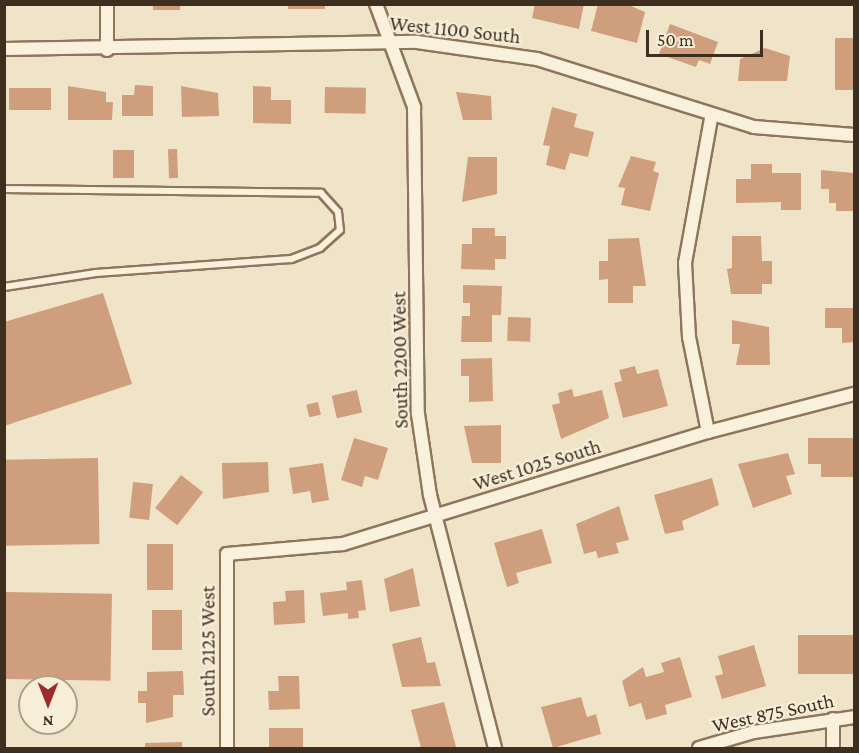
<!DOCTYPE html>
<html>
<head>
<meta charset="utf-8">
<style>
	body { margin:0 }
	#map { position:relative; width:859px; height:753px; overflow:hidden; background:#f0e4c8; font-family:"Crimson Pro",serif }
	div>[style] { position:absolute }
	.building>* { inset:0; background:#cf9f7d; transform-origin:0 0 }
	.roads { filter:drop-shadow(2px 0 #8d765c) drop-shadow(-2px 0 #8d765c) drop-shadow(0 2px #8d765c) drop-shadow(0 -2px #8d765c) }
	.service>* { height:6px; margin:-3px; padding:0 3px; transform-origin:3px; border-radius:3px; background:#faf1dc }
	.minor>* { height:12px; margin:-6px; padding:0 6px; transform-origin:6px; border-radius:6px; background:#faf1dc }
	span { translate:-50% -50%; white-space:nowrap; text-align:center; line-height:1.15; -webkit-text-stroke:4.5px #f7eed8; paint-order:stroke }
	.street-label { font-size:20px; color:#3d2e20 }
	.frame { position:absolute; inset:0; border:6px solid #3d2e20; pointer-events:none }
	.north { position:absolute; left:18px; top:675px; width:60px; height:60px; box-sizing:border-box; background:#f7eed8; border:2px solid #ada18e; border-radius:50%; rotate:180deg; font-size:16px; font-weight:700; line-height:24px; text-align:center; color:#3d2e20 }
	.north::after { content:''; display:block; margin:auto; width:21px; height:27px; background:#9e2a2b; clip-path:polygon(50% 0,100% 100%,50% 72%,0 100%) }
	.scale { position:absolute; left:646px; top:30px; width:117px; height:27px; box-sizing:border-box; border:3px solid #3d2e20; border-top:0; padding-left:8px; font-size:18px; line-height:21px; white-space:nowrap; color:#3d2e20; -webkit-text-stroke:4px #f7eed8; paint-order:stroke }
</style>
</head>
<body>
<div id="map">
	<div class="building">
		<div style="left:153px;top:4px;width:27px;height:6px"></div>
		<div style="left:288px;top:4px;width:37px;height:5px"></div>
		<div style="clip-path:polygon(535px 4px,584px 4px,579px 29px,532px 18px)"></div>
		<div style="clip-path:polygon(598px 4px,626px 4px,645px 12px,637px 43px,591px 31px)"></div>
		<div style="clip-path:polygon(670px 24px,718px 42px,710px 64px,699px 60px,696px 67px,659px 54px)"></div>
		<div style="left:835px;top:38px;width:19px;height:52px"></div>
		<div style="clip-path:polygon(765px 48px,790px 56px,787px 81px,738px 81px,740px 59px)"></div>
		<div style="clip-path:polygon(135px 85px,153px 86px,153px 116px,122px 116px,122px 95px,134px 95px)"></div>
		<div style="clip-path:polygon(68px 86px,106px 92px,106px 102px,113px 102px,112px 120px,68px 120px)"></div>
		<div style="clip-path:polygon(181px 86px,218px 93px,219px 116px,182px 117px)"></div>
		<div style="clip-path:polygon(253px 86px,271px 87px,271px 100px,291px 100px,291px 124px,253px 123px)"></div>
		<div style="left:325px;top:87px;width:41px;height:26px;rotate:1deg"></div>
		<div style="left:9px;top:88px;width:42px;height:22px"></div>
		<div style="clip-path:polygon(456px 92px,491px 96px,492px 120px,463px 120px)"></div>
		<div style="clip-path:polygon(552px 107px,577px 114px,574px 127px,594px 132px,588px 157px,570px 153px,565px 170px,546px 165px,550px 146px,543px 145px)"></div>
		<div style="left:177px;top:149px;width:29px;height:9px;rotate:88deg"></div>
		<div style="left:113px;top:150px;width:21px;height:28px"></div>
		<div style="clip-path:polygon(631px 156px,656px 162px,653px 171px,659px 173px,650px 211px,621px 205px,625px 188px,618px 187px)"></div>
		<div style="clip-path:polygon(468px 157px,497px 157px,497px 194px,462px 202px)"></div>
		<div style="clip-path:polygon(751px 164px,772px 164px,772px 173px,801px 173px,801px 210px,781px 210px,781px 202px,736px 203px,736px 179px,751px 179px)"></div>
		<div style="clip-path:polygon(821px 170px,854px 173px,854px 211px,836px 211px,836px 203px,829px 203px,829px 189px,821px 189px)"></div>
		<div style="clip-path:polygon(472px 228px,495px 228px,495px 236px,506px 236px,506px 259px,495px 259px,495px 270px,461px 269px,462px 244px,472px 244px)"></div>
		<div style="clip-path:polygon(732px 236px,761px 236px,762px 261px,772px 261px,772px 284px,762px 284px,762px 294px,731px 294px,727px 269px,732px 268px)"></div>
		<div style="clip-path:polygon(639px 238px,646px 286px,633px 286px,633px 303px,608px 303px,608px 279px,599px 280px,599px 261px,608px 261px,608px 239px)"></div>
		<div style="clip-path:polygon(463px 285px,502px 286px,501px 315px,492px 315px,492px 342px,461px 342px,462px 316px,470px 316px,470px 303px,463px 303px)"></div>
		<div style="clip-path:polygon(103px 293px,132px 384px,4px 426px,4px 322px)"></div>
		<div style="clip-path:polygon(825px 308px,854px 308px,854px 342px,842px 343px,842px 328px,825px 328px)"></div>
		<div style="left:508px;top:317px;width:23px;height:24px;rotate:2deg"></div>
		<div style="clip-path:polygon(732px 320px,769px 327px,770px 365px,736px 365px,740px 344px,732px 344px)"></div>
		<div style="clip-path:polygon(492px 358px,493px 401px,469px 402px,469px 376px,461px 376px,461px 359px)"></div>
		<div style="clip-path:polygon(635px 366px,637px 374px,658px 369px,668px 406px,623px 418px,614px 383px,622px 381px,619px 370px)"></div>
		<div style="clip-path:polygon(572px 389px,574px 397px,602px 390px,609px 418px,561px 439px,552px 405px,560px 403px,558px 393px)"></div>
		<div style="left:357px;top:390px;width:23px;height:26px;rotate:77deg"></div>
		<div style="left:318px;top:402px;width:13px;height:12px;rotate:77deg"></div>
		<div style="clip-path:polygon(501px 425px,501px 463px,472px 463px,464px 426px)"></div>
		<div style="clip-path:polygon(354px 438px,388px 448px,378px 480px,365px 476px,362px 487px,341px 480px)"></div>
		<div style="clip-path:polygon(808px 438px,854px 438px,854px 477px,821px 477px,821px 464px,808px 464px)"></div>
		<div style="clip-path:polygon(788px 453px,795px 474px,786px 476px,792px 494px,753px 508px,738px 464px)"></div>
		<div style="left:98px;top:458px;width:86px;height:94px;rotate:89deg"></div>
		<div style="clip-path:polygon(268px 462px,269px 492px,223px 499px,222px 463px)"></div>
		<div style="clip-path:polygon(323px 463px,329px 500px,312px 503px,310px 491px,293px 494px,289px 468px)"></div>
		<div style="left:181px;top:475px;width:28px;height:42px;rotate:38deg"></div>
		<div style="clip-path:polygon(712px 478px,719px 505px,682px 521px,684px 530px,665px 534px,654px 495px)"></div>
		<div style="left:133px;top:482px;width:20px;height:36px;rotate:6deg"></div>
		<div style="clip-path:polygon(619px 506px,629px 540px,616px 543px,619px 553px,598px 558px,596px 551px,584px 554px,576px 524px)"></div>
		<div style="clip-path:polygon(542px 529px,552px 563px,516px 573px,519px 583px,507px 587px,494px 543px)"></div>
		<div style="left:147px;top:544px;width:26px;height:46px"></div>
		<div style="clip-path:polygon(413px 568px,420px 606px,390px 612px,384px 579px)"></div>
		<div style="clip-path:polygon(362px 580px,366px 610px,358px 611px,359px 618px,348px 619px,348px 613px,323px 616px,320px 593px,347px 590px,346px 582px)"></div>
		<div style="clip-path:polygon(304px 590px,305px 623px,274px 625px,273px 602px,286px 601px,285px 591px)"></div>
		<div style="left:6px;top:592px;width:106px;height:87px;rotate:1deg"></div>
		<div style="left:152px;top:610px;width:30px;height:40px"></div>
		<div style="left:854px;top:635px;width:39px;height:56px;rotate:90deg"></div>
		<div style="clip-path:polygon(421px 637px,427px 663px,435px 662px,441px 686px,402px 687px,392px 644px)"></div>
		<div style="clip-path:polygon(754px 645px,766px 686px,722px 699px,715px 676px,723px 674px,718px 656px)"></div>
		<div style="clip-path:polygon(680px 657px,692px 697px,665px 705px,667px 714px,646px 720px,641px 703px,629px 707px,622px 681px,643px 667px,646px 677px,664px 672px,661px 663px)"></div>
		<div style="clip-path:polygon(183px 671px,184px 695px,173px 695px,173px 717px,146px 723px,146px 703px,138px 703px,138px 691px,147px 691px,147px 672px)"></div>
		<div style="clip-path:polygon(278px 676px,299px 676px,300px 709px,269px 710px,268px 691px,279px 691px)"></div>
		<div style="clip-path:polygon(581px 697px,587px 717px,596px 714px,601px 734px,553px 748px,541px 707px)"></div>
		<div style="clip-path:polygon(444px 702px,456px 747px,421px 748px,411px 710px)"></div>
		<div style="left:269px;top:728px;width:34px;height:20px"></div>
		<div style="clip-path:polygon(182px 742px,182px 748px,145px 748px,145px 743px)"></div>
	</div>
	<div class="roads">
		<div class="service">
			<div style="left:4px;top:189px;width:317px;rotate:0.7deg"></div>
			<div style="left:321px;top:193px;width:25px;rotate:48deg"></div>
			<div style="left:338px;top:212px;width:18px;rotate:84deg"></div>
			<div style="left:340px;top:230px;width:27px;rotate:138deg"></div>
			<div style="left:320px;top:248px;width:31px;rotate:159deg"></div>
			<div style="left:291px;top:259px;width:196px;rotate:175.9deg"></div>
			<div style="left:96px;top:273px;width:93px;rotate:171.3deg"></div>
		</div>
		<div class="minor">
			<div style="left:376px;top:4px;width:110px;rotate:69.7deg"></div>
			<div style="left:414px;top:107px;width:307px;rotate:89.3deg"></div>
			<div style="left:418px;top:414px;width:82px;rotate:81.6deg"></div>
			<div style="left:430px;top:495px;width:261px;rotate:75.6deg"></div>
			<div style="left:4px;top:49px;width:413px;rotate:-1deg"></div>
			<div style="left:417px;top:42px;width:121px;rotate:8.1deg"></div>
			<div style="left:537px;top:59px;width:227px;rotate:17.4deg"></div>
			<div style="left:754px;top:127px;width:100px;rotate:4.6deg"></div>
			<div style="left:107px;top:50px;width:46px;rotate:-90deg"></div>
			<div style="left:708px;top:432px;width:97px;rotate:-101.3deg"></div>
			<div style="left:689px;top:337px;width:74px;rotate:-93.1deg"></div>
			<div style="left:685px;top:263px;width:147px;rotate:-79.8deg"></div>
			<div style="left:833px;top:719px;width:29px;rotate:90deg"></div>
			<div style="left:227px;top:748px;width:194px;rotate:-90deg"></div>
			<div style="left:227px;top:554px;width:116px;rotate:-4.9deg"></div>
			<div style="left:343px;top:544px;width:382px;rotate:-17.1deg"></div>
			<div style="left:708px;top:432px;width:151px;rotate:-14.6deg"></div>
			<div style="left:699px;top:748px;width:57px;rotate:-16.2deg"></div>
			<div style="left:754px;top:732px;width:101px;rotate:-8.5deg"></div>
		</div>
	</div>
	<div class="street-label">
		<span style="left:455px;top:30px;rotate:6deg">West 1100 South</span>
		<span style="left:400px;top:360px;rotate:-91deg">South 2200 West</span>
		<span style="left:537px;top:465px;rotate:-17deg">West 1025 South</span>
		<span style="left:208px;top:651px;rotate:-90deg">South 2125 West</span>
		<span style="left:773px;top:713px;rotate:-12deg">West 875 South</span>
	</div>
	<div class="frame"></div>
	<div class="north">N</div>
	<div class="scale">50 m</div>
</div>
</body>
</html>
